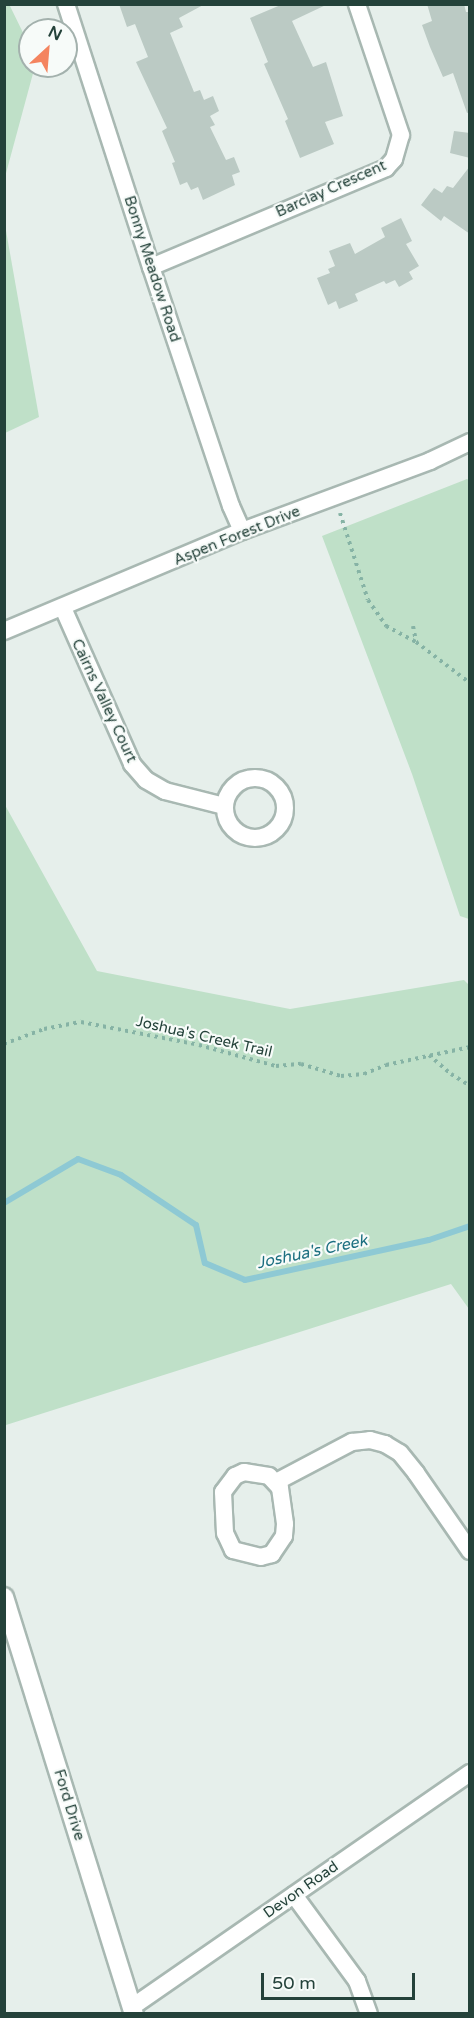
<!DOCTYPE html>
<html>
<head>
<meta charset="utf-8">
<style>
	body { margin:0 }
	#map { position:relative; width:474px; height:2018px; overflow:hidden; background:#e6efeb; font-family:"Varela Round",sans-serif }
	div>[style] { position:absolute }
	.green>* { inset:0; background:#bfe0c8 }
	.stream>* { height:6px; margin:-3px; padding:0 3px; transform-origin:3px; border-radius:3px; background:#8ec9d4 }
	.building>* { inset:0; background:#bbcac4 }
	.path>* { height:4px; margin-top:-2px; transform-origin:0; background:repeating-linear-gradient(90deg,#86b3a5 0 3px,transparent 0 7.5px) }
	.roads { filter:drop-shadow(2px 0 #a8b8b2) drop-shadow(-2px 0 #a8b8b2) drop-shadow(0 2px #a8b8b2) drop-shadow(0 -2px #a8b8b2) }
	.minor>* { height:16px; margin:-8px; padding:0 8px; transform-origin:8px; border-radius:8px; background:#fff }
	.minor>.ring { margin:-8px; padding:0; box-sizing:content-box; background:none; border:16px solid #fff; border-radius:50% }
	.secondary>* { height:18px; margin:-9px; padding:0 9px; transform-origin:9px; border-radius:9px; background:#fff }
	span { translate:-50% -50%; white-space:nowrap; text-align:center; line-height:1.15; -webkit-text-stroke:4.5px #f7fbf9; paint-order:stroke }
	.street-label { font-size:15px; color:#24423a }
	.water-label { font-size:16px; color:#1c6f80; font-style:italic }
	.frame { position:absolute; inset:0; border:6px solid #24423a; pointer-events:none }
	.north { position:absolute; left:18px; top:18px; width:60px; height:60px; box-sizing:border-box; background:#f7fbf9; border:2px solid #a3b1ad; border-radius:50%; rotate:26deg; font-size:16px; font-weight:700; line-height:24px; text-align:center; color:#24423a }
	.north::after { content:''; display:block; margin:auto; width:21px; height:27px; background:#f4845f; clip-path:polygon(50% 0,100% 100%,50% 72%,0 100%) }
	.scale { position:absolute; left:261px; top:1973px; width:154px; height:27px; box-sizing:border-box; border:3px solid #24423a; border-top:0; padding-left:8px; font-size:18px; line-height:21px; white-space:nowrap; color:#24423a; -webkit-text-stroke:4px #f7fbf9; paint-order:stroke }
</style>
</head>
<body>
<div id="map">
	<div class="green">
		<div style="clip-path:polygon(9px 4px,30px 47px,30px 66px,35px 66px,5px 177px,4px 5px)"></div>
		<div style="clip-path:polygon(5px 225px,39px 417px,5px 433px,4px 433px)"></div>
		<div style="clip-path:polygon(467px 479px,470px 481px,469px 919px,460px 916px,412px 774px,322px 536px)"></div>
		<div style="clip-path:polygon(5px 805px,97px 971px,290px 1009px,464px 980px,469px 985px,469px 1309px,451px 1284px,6px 1425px)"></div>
	</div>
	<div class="stream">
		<div style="left:4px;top:1203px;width:86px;rotate:-30.7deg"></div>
		<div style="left:78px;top:1159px;width:46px;rotate:20.4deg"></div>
		<div style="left:121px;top:1175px;width:90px;rotate:33.7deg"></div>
		<div style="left:196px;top:1225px;width:39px;rotate:77deg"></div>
		<div style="left:205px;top:1263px;width:43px;rotate:23deg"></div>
		<div style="left:245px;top:1280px;width:188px;rotate:-12.3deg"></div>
		<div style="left:429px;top:1240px;width:43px;rotate:-18.9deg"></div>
	</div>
	<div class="building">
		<div style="clip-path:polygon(119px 4px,205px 4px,179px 18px,183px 27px,170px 33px,194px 92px,200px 90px,204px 100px,213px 96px,219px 111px,210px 116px,215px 125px,210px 127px,226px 160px,234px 157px,240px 172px,232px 175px,235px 185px,203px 200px,198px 187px,191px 190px,187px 182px,180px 185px,172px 163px,175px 162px,162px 131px,167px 128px,136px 62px,148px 57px,135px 24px,127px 27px)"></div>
		<div style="clip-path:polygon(283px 4px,328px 4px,292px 21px,313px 67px,326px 62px,343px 116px,325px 122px,334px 144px,300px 158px,285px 121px,288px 119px,264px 64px,268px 62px,250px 18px)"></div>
		<div style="clip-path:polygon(427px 4px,464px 4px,466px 12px,470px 12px,470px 112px,467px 113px,453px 73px,443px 77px,430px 47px,422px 25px,432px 21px)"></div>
		<div style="clip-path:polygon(454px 131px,470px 133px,470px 158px,450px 153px)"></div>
		<div style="clip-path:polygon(470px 166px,470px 234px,444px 216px,441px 221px,421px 205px,434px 188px,442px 193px,447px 186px,453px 188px)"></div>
		<div style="clip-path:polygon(401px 218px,412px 241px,406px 244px,419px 266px,409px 272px,413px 279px,399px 287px,395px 280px,386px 284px,384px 281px,355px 294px,358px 301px,339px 309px,336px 301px,328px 305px,317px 278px,330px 273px,328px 269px,335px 266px,329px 251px,350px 243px,355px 254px,385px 237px,381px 228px)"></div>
	</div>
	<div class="path">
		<div style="left:340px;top:513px;width:91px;rotate:72.2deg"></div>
		<div style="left:368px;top:600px;width:32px;rotate:55deg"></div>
		<div style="left:386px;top:626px;width:34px;rotate:28deg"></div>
		<div style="left:416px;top:642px;width:68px;rotate:37.2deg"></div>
		<div style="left:413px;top:626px;width:16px;rotate:79deg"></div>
		<div style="left:4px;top:1044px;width:43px;rotate:-20.6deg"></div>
		<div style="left:44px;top:1029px;width:38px;rotate:-11deg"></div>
		<div style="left:81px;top:1022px;width:120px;rotate:11deg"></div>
		<div style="left:199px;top:1045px;width:80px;rotate:15.3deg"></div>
		<div style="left:276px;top:1066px;width:25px;rotate:-5deg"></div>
		<div style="left:301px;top:1064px;width:42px;rotate:16.7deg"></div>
		<div style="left:341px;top:1076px;width:23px;rotate:-5deg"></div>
		<div style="left:364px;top:1074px;width:24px;rotate:-22deg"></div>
		<div style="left:386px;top:1065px;width:86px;rotate:-12.1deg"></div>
		<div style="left:429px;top:1055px;width:29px;rotate:41deg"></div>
		<div style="left:451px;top:1074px;width:22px;rotate:32deg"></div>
	</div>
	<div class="roads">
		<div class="minor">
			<div style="left:66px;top:4px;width:276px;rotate:72.1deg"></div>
			<div style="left:151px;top:267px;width:252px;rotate:71.5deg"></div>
			<div style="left:231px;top:506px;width:27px;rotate:66deg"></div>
			<div style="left:151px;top:267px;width:255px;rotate:-22.8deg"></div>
			<div style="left:386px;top:168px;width:12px;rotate:-48deg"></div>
			<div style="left:394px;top:159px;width:25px;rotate:-74deg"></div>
			<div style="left:401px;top:135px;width:138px;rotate:-108.6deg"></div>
			<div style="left:63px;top:608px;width:171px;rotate:66.1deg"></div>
			<div style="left:132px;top:764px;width:21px;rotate:49deg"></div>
			<div style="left:146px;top:780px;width:22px;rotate:30deg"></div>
			<div style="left:165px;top:791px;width:61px;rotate:14.3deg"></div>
			<div style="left:4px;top:631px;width:258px;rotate:-22.8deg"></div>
			<div style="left:242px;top:531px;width:201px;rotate:-20.4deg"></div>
			<div style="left:430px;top:461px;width:44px;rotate:-25.4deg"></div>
			<div class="ring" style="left:225px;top:778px;width:44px;height:44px"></div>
			<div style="left:244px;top:1472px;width:25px;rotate:9deg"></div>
			<div style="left:269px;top:1476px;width:16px;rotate:47deg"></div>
			<div style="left:280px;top:1488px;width:36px;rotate:82deg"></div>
			<div style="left:285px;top:1524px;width:12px;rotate:95deg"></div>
			<div style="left:284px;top:1536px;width:22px;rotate:124deg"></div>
			<div style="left:272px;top:1554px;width:11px;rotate:165deg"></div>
			<div style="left:261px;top:1557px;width:29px;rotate:-166deg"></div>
			<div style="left:233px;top:1550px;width:19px;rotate:-115deg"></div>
			<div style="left:225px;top:1533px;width:41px;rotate:-92.8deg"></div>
			<div style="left:223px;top:1492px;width:20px;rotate:-53deg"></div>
			<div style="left:235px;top:1476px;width:10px;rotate:-24deg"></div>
			<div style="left:276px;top:1482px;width:86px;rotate:-27.8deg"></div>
			<div style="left:352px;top:1442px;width:18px;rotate:-6deg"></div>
			<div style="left:370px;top:1440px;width:16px;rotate:15deg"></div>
			<div style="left:385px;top:1444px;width:17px;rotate:31deg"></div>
			<div style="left:400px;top:1453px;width:26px;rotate:51deg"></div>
			<div style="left:416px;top:1473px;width:95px;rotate:55.3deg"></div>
			<div style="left:294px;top:1895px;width:107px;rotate:53.8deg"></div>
			<div style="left:357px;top:1981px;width:35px;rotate:70deg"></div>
			<div style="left:132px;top:2007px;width:411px;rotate:-34.7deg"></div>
		</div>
		<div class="secondary">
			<div style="left:4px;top:1597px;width:437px;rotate:72.7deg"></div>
		</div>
	</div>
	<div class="street-label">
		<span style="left:331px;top:189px;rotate:-24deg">Barclay Crescent</span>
		<span style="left:152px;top:269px;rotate:72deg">Bonny Meadow Road</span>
		<span style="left:237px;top:536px;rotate:-22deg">Aspen Forest Drive</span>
		<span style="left:104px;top:701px;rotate:65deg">Cairns Valley Court</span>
		<span style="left:204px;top:1037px;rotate:13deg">Joshua's Creek Trail</span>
		<span style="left:69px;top:1805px;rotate:73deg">Ford Drive</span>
		<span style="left:301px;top:1890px;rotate:-35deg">Devon Road</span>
	</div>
	<div class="water-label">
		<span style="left:312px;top:1252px;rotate:-12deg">Joshua's Creek</span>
	</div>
	<div class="frame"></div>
	<div class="north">N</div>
	<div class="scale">50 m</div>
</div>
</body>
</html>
